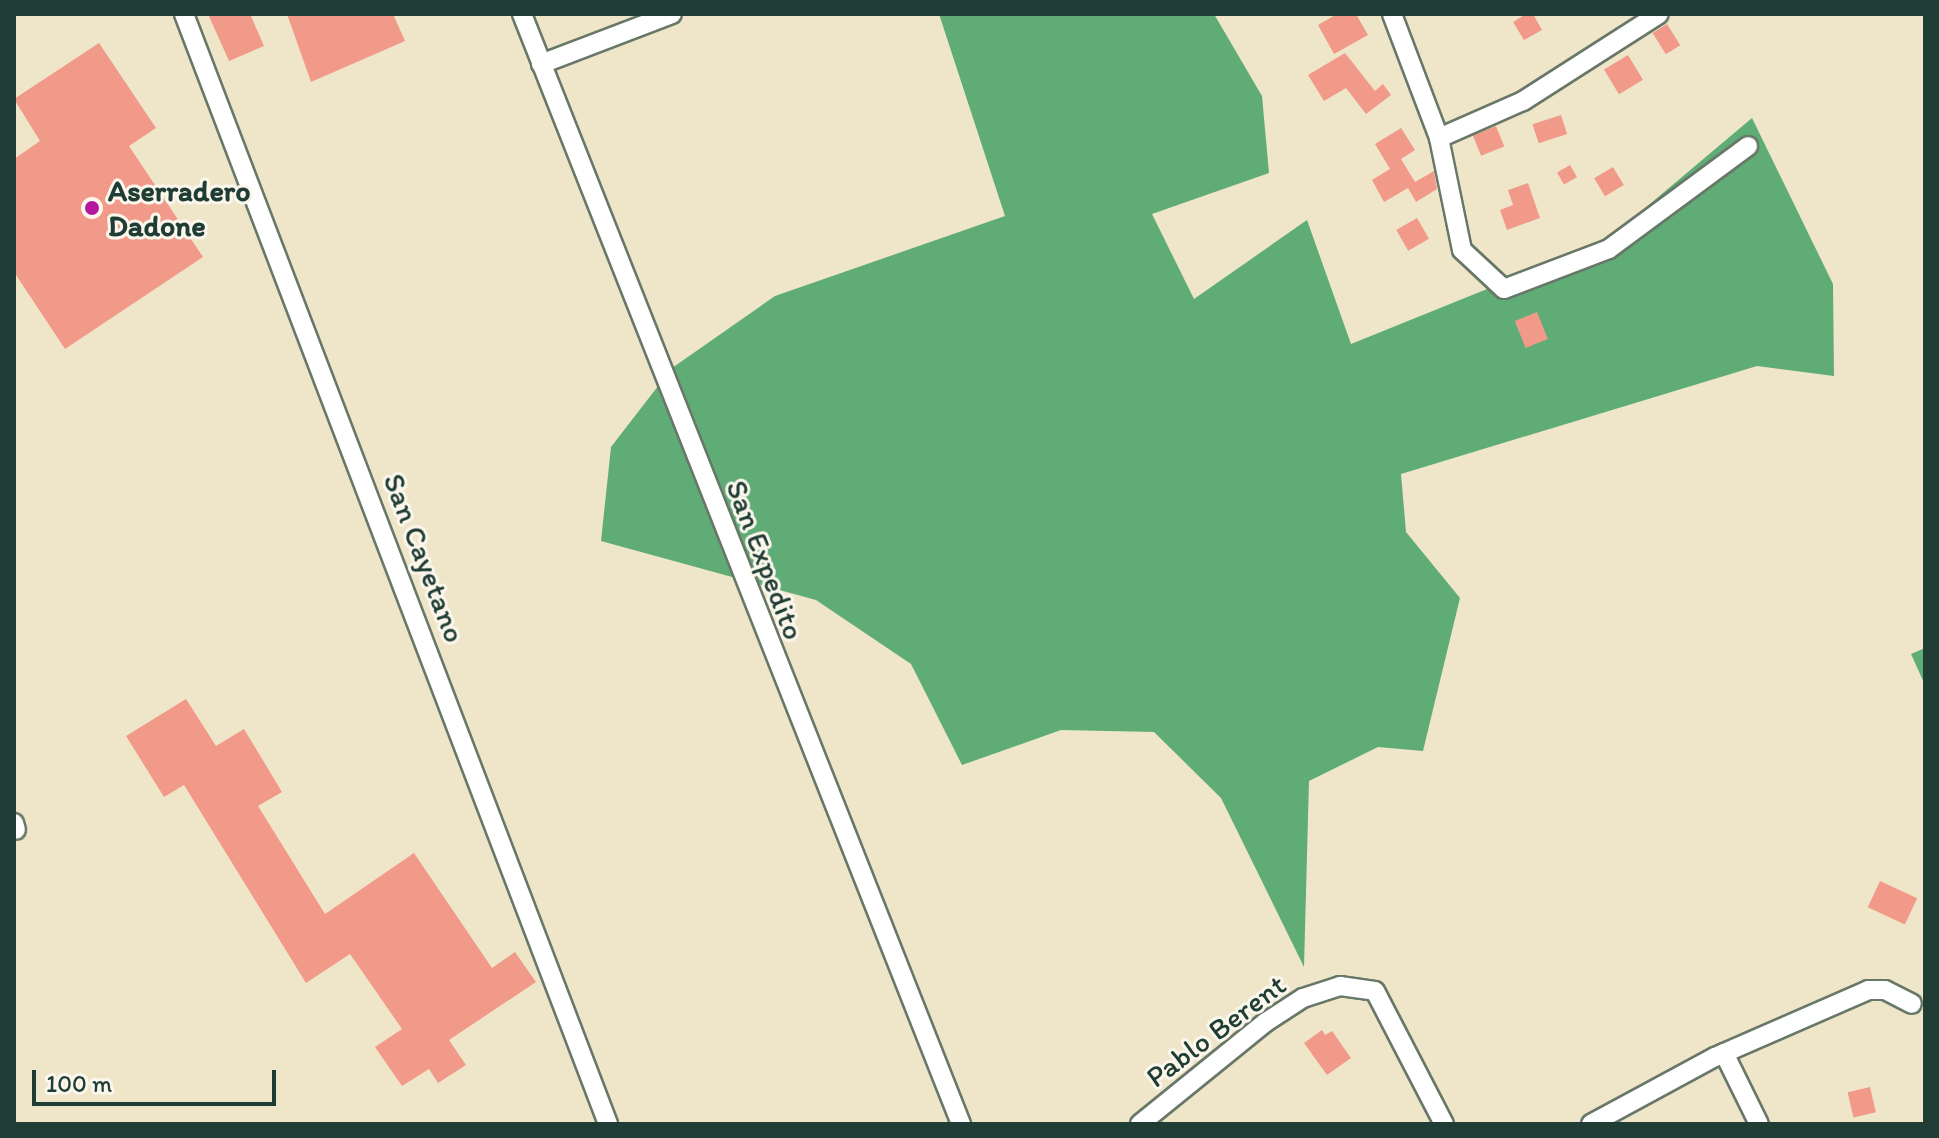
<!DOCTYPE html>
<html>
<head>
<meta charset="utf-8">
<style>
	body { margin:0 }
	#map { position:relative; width:1939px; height:1138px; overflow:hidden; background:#efe6ca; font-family:Itim,sans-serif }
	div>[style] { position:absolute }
	.forest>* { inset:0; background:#5fac76 }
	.building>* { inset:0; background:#f19a89; transform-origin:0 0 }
	.roads { filter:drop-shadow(2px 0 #687868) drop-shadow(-2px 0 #687868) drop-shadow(0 2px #687868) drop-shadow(0 -2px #687868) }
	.street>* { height:18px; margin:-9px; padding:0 9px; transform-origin:9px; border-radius:9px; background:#fff }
	.dots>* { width:22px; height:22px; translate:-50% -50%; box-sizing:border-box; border:4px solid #fbf7ec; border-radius:50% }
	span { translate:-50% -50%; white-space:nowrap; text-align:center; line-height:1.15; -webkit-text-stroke:6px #fbf7ec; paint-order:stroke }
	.poi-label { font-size:30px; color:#1f3d34; font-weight:700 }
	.left { translate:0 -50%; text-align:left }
	.street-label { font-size:30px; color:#1f3d34 }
	.frame { position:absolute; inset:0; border:16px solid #1f3d34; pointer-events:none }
	.scale { position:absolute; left:32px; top:1070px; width:244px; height:36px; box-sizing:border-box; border:4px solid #1f3d34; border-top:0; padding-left:10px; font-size:24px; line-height:28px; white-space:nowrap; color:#1f3d34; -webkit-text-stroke:6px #fbf7ec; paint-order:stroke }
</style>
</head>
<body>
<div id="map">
	<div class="forest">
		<div style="clip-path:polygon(939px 14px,1214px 14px,1262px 96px,1269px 173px,1152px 214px,1194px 299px,1307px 220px,1351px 344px,1606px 241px,1752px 118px,1833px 284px,1834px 376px,1757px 366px,1401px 474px,1406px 532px,1460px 598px,1423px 751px,1378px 747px,1309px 781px,1304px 967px,1221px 798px,1154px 732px,1061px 730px,962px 765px,911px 664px,816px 600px,601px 541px,611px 447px,672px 368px,775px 296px,1005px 216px)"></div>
		<div style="clip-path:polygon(1925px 648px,1925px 685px,1911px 654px)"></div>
	</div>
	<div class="building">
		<div style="clip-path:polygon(208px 14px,250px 14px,264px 46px,229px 61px)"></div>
		<div style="clip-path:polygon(287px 14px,393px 14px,405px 41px,311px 82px)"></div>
		<div style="clip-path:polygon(1337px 14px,1356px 14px,1368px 35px,1334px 54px,1318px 25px)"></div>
		<div style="clip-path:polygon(1526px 14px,1533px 14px,1542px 30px,1524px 40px,1513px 22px)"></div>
		<div style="left:1667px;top:24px;width:25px;height:17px;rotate:58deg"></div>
		<div style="clip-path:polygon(99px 43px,156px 128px,129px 146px,203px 257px,65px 349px,14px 272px,14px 159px,40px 141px,14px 99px)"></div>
		<div style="clip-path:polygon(1345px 53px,1375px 91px,1383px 84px,1391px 95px,1366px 114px,1346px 88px,1324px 101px,1308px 75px)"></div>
		<div style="left:1628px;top:55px;width:29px;height:28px;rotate:59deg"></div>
		<div style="left:1561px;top:115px;width:20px;height:30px;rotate:72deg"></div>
		<div style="left:1496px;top:126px;width:22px;height:25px;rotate:68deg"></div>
		<div style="clip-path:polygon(1401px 128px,1415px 150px,1401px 159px,1415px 182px,1434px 171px,1437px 189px,1416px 202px,1408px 188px,1384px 202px,1372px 180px,1390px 169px,1375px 144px)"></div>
		<div style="left:1570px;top:165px;width:14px;height:15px;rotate:60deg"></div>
		<div style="left:1613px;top:167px;width:21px;height:22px;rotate:59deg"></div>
		<div style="clip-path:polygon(1528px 183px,1540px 218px,1507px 230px,1500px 210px,1513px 205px,1508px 190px)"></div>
		<div style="left:1417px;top:218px;width:24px;height:24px;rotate:60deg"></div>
		<div style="left:1537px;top:312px;width:29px;height:24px;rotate:68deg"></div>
		<div style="clip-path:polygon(186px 699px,216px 746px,244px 729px,282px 792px,258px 806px,325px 914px,414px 853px,492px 968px,515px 952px,536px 982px,449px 1040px,466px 1065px,438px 1083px,429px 1069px,402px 1086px,375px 1047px,402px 1029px,350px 954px,306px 983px,184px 785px,164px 797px,126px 736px)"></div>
		<div style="left:1880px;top:881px;width:41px;height:29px;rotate:25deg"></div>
		<div style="clip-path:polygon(1322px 1030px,1325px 1035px,1332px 1031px,1351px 1058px,1327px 1075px,1304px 1043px)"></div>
		<div style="left:1870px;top:1087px;width:26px;height:23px;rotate:77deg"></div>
	</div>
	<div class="roads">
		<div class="street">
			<div style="left:184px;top:14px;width:1188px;rotate:69.09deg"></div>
			<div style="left:522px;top:14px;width:1194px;rotate:68.42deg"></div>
			<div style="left:1392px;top:14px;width:133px;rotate:69.2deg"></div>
			<div style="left:1439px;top:138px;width:114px;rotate:78.4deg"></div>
			<div style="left:1462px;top:250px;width:57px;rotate:42.9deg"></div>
			<div style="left:1504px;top:289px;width:112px;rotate:-20.9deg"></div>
			<div style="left:1609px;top:249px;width:173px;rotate:-36.5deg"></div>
			<div style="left:541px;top:64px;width:140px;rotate:-20.9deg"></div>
			<div style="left:1439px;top:138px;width:92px;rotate:-23.8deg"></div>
			<div style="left:1523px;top:101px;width:161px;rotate:-32.6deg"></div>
			<div style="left:14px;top:823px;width:7px;rotate:74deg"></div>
			<div style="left:1724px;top:1053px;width:79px;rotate:63.8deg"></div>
			<div style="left:1140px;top:1124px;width:162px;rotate:-39deg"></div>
			<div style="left:1266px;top:1022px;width:44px;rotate:-33deg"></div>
			<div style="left:1303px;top:998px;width:39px;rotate:-18deg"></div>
			<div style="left:1340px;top:986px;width:35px;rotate:8deg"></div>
			<div style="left:1375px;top:991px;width:150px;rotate:62.6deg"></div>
			<div style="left:1591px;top:1124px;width:141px;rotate:-28.4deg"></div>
			<div style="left:1715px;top:1057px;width:167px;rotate:-23.6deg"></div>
			<div style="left:1868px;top:990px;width:17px"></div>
			<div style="left:1885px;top:990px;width:30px;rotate:27deg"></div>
		</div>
	</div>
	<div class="dots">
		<div style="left:92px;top:208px;background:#b5179e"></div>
	</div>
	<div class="poi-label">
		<span class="left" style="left:108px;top:208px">Aserradero<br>Dadone</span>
	</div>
	<div class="street-label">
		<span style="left:424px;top:558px;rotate:69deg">San Cayetano</span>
		<span style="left:765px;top:560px;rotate:69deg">San Expedito</span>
		<span style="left:1216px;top:1031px;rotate:-37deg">Pablo Berent</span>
	</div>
	<div class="frame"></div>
	<div class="scale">100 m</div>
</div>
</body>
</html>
